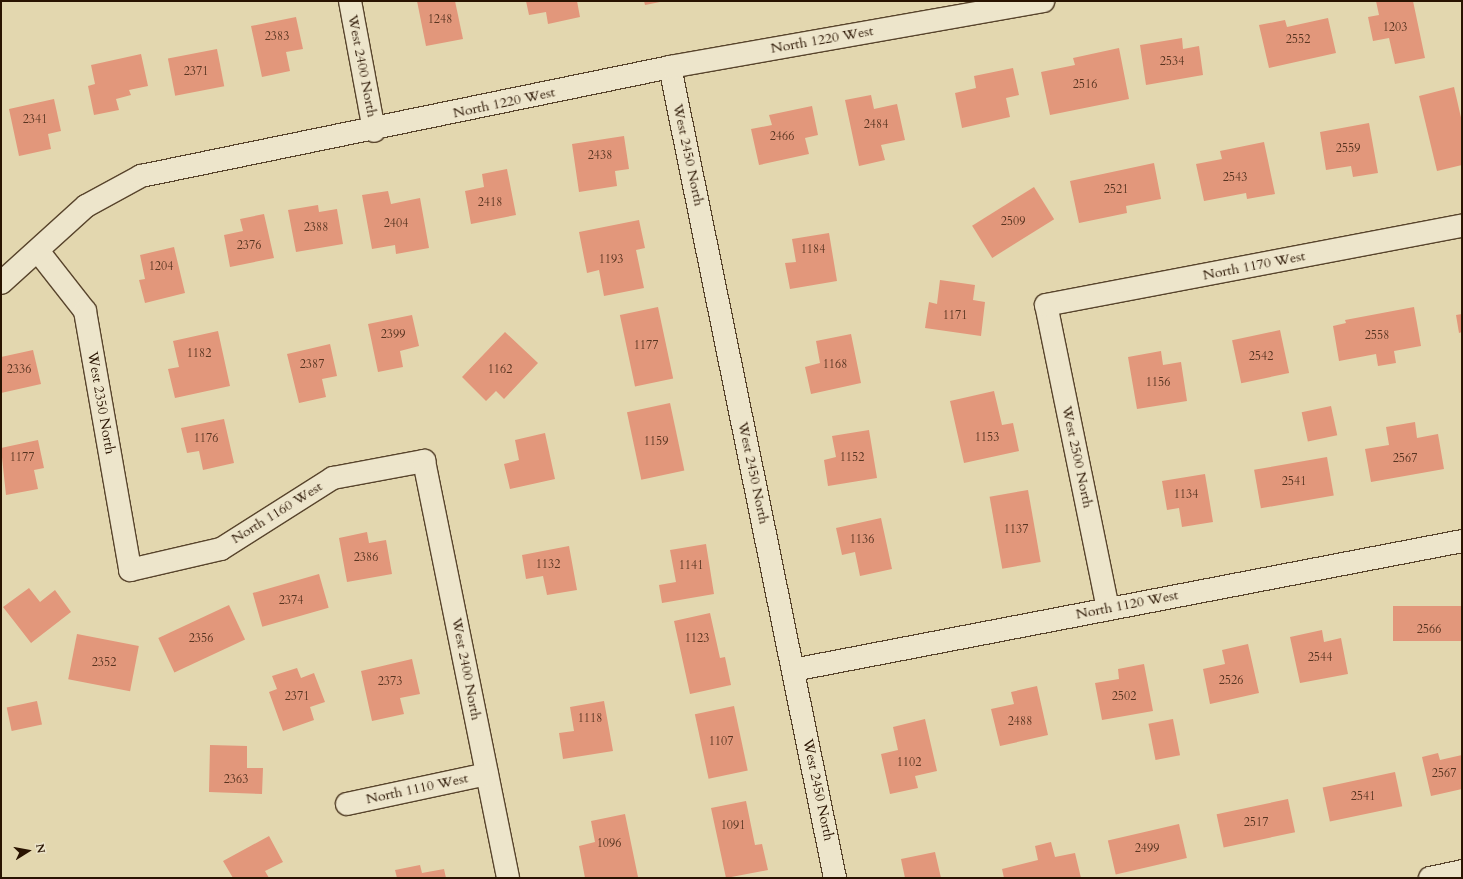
<!DOCTYPE html>
<html>
<head>
<meta charset="utf-8">
<style>
	body { margin:0 }
	#map { position:relative; width:1463px; height:879px; overflow:hidden; background:#e3d7af; font-family:Cardo,serif }
	div>[style] { position:absolute }
	.building>* { inset:0; background:#e2977b; transform-origin:0 0 }
	.roads { filter:drop-shadow(1px 0 #58442c) drop-shadow(-1px 0 #58442c) drop-shadow(0 1px #58442c) drop-shadow(0 -1px #58442c) }
	.minor>* { height:22px; margin:-11px; padding:0 11px; transform-origin:11px; border-radius:11px; background:#ede5cb }
	span { translate:-50% -50%; white-space:nowrap; text-align:center; line-height:1.15; -webkit-text-stroke:4px #ede5cb; paint-order:stroke }
	.number-label { font-size:12px; color:#573420 }
	.number-label span { -webkit-text-stroke-width:0 }
	.street-label { font-size:14px; color:#291301 }
	.frame { position:absolute; inset:0; border:2px solid #291301; pointer-events:none }
	.north { position:absolute; left:8px; top:831px; width:40px; height:40px; -webkit-text-stroke:3px #ede5cb; paint-order:stroke; rotate:79deg; font-size:11px; font-weight:700; line-height:16px; text-align:center; color:#291301 }
	.north::after { content:''; display:block; margin:auto; width:14px; height:18px; background:#291301; clip-path:polygon(50% 0,100% 100%,50% 72%,0 100%) }
</style>
</head>
<body>
<div id="map">
	<div class="building">
		<div style="clip-path:polygon(417px 1px,455px 1px,463px 39px,426px 46px)"></div>
		<div style="clip-path:polygon(526px 1px,577px 1px,580px 17px,548px 24px,546px 12px,529px 15px)"></div>
		<div style="clip-path:polygon(644px 1px,660px 1px,660px 2px,645px 5px)"></div>
		<div style="clip-path:polygon(1376px 1px,1413px 1px,1425px 58px,1395px 64px,1389px 38px,1373px 41px,1368px 17px,1379px 15px)"></div>
		<div style="clip-path:polygon(296px 17px,303px 49px,286px 52px,290px 71px,262px 77px,251px 26px)"></div>
		<div style="clip-path:polygon(1328px 18px,1336px 53px,1269px 68px,1259px 25px,1285px 20px,1287px 27px)"></div>
		<div style="clip-path:polygon(1182px 38px,1183px 49px,1199px 46px,1203px 75px,1146px 85px,1140px 45px)"></div>
		<div style="clip-path:polygon(1119px 48px,1129px 99px,1050px 115px,1041px 72px,1075px 65px,1073px 58px)"></div>
		<div style="left:217px;top:49px;width:38px;height:50px;rotate:79deg"></div>
		<div style="clip-path:polygon(141px 54px,148px 86px,129px 90px,131px 95px,116px 99px,119px 110px,94px 115px,88px 86px,95px 84px,91px 65px)"></div>
		<div style="clip-path:polygon(1013px 68px,1019px 95px,1006px 98px,1010px 117px,962px 128px,955px 93px,976px 88px,974px 76px)"></div>
		<div style="clip-path:polygon(1454px 87px,1462px 122px,1462px 165px,1437px 171px,1419px 96px)"></div>
		<div style="clip-path:polygon(871px 95px,874px 109px,897px 104px,905px 140px,881px 145px,885px 160px,859px 166px,845px 100px)"></div>
		<div style="clip-path:polygon(54px 99px,61px 131px,48px 134px,51px 149px,19px 156px,9px 109px)"></div>
		<div style="clip-path:polygon(812px 106px,818px 135px,805px 138px,809px 154px,759px 165px,751px 129px,772px 125px,769px 115px)"></div>
		<div style="clip-path:polygon(1369px 123px,1378px 173px,1353px 177px,1351px 166px,1326px 170px,1320px 132px)"></div>
		<div style="clip-path:polygon(624px 136px,629px 169px,615px 171px,617px 186px,579px 192px,572px 144px)"></div>
		<div style="clip-path:polygon(1264px 142px,1275px 194px,1247px 199px,1246px 193px,1204px 201px,1196px 164px,1222px 159px,1220px 151px)"></div>
		<div style="clip-path:polygon(1154px 163px,1161px 199px,1126px 206px,1127px 213px,1079px 223px,1070px 181px)"></div>
		<div style="clip-path:polygon(507px 169px,516px 215px,471px 224px,465px 191px,484px 187px,482px 174px)"></div>
		<div style="left:1034px;top:187px;width:38px;height:73px;rotate:58deg"></div>
		<div style="clip-path:polygon(388px 191px,391px 204px,420px 198px,429px 248px,396px 254px,395px 245px,372px 249px,362px 195px)"></div>
		<div style="clip-path:polygon(318px 205px,319px 212px,337px 209px,343px 244px,296px 252px,288px 210px)"></div>
		<div style="clip-path:polygon(264px 214px,274px 258px,230px 267px,224px 235px,243px 231px,240px 219px)"></div>
		<div style="clip-path:polygon(639px 220px,645px 248px,636px 250px,644px 288px,604px 296px,599px 270px,587px 273px,579px 232px)"></div>
		<div style="clip-path:polygon(829px 233px,837px 281px,790px 289px,785px 263px,796px 262px,792px 239px)"></div>
		<div style="clip-path:polygon(174px 247px,185px 293px,145px 303px,139px 280px,145px 279px,140px 255px)"></div>
		<div style="clip-path:polygon(940px 280px,975px 285px,973px 300px,985px 302px,981px 336px,925px 328px,929px 302px,937px 304px)"></div>
		<div style="left:658px;top:307px;width:73px;height:39px;rotate:78deg"></div>
		<div style="clip-path:polygon(1414px 307px,1421px 346px,1394px 351px,1396px 363px,1378px 366px,1376px 354px,1339px 361px,1333px 326px,1346px 323px,1345px 320px)"></div>
		<div style="clip-path:polygon(1462px 314px,1462px 332px,1459px 333px,1456px 315px)"></div>
		<div style="clip-path:polygon(412px 315px,419px 346px,400px 351px,403px 367px,378px 372px,368px 324px)"></div>
		<div style="left:1280px;top:330px;width:44px;height:49px;rotate:78deg"></div>
		<div style="clip-path:polygon(218px 331px,230px 386px,175px 398px,168px 369px,179px 367px,173px 341px)"></div>
		<div style="clip-path:polygon(505px 332px,538px 363px,504px 399px,496px 391px,486px 401px,462px 377px)"></div>
		<div style="clip-path:polygon(851px 334px,861px 383px,811px 394px,805px 367px,820px 363px,816px 341px)"></div>
		<div style="clip-path:polygon(330px 344px,337px 376px,322px 379px,326px 397px,299px 403px,287px 354px)"></div>
		<div style="clip-path:polygon(33px 350px,41px 384px,1px 393px,1px 357px)"></div>
		<div style="clip-path:polygon(1161px 351px,1163px 365px,1181px 362px,1187px 401px,1137px 409px,1128px 357px)"></div>
		<div style="clip-path:polygon(994px 391px,1002px 425px,1013px 423px,1019px 451px,964px 463px,950px 401px)"></div>
		<div style="left:670px;top:403px;width:69px;height:44px;rotate:78deg"></div>
		<div style="left:1331px;top:406px;width:30px;height:30px;rotate:78deg"></div>
		<div style="clip-path:polygon(224px 419px,234px 463px,203px 470px,199px 451px,187px 453px,181px 428px)"></div>
		<div style="clip-path:polygon(1415px 422px,1417px 438px,1438px 434px,1444px 469px,1371px 482px,1365px 449px,1389px 445px,1386px 427px)"></div>
		<div style="clip-path:polygon(869px 430px,877px 478px,828px 486px,824px 460px,836px 457px,832px 436px)"></div>
		<div style="clip-path:polygon(545px 433px,555px 479px,510px 489px,504px 464px,519px 460px,515px 440px)"></div>
		<div style="clip-path:polygon(38px 440px,44px 468px,34px 470px,38px 489px,6px 495px,1px 448px)"></div>
		<div style="left:1327px;top:457px;width:39px;height:74px;rotate:80deg"></div>
		<div style="clip-path:polygon(1205px 474px,1213px 522px,1182px 527px,1179px 508px,1167px 510px,1162px 481px)"></div>
		<div style="left:1028px;top:490px;width:73px;height:39px;rotate:80deg"></div>
		<div style="clip-path:polygon(881px 518px,892px 569px,860px 576px,855px 552px,842px 555px,836px 528px)"></div>
		<div style="clip-path:polygon(367px 532px,369px 543px,386px 540px,392px 574px,347px 582px,339px 538px)"></div>
		<div style="clip-path:polygon(706px 544px,714px 594px,662px 603px,659px 585px,676px 582px,670px 550px)"></div>
		<div style="clip-path:polygon(569px 546px,577px 590px,547px 595px,543px 576px,526px 579px,522px 555px)"></div>
		<div style="left:319px;top:574px;width:35px;height:69px;rotate:74deg"></div>
		<div style="clip-path:polygon(29px 588px,40px 602px,55px 590px,71px 612px,31px 643px,3px 607px)"></div>
		<div style="left:229px;top:605px;width:38px;height:78px;rotate:65deg"></div>
		<div style="left:1462px;top:606px;width:35px;height:69px;rotate:90deg"></div>
		<div style="clip-path:polygon(710px 613px,720px 658px,725px 657px,731px 685px,690px 694px,674px 621px)"></div>
		<div style="clip-path:polygon(1322px 630px,1324px 642px,1341px 638px,1348px 674px,1300px 683px,1290px 637px)"></div>
		<div style="left:77px;top:634px;width:63px;height:46px;rotate:11deg"></div>
		<div style="clip-path:polygon(1248px 644px,1259px 693px,1210px 704px,1203px 669px,1225px 664px,1222px 650px)"></div>
		<div style="clip-path:polygon(412px 659px,420px 694px,400px 698px,404px 714px,372px 721px,361px 671px)"></div>
		<div style="clip-path:polygon(1144px 664px,1153px 711px,1102px 720px,1095px 683px,1119px 679px,1118px 669px)"></div>
		<div style="clip-path:polygon(297px 668px,301px 678px,314px 673px,325px 702px,310px 707px,314px 720px,283px 731px,269px 692px,277px 689px,272px 676px)"></div>
		<div style="clip-path:polygon(1037px 686px,1048px 735px,1000px 746px,991px 709px,1014px 704px,1011px 692px)"></div>
		<div style="left:37px;top:701px;width:24px;height:31px;rotate:78deg"></div>
		<div style="clip-path:polygon(604px 701px,613px 751px,563px 759px,559px 733px,574px 731px,570px 707px)"></div>
		<div style="left:734px;top:706px;width:66px;height:40px;rotate:78deg"></div>
		<div style="clip-path:polygon(925px 719px,937px 771px,915px 776px,918px 788px,890px 794px,881px 754px,898px 750px,893px 727px)"></div>
		<div style="left:1173px;top:719px;width:37px;height:25px;rotate:79deg"></div>
		<div style="clip-path:polygon(210px 745px,247px 746px,247px 768px,263px 768px,262px 794px,209px 792px)"></div>
		<div style="clip-path:polygon(1438px 753px,1440px 760px,1462px 755px,1462px 789px,1431px 796px,1422px 757px)"></div>
		<div style="left:1395px;top:772px;width:35px;height:74px;rotate:78deg"></div>
		<div style="left:1288px;top:799px;width:34px;height:73px;rotate:78deg"></div>
		<div style="clip-path:polygon(746px 801px,755px 845px,762px 844px,768px 870px,726px 878px,711px 808px)"></div>
		<div style="clip-path:polygon(625px 814px,638px 877px,585px 878px,579px 846px,595px 842px,591px 821px)"></div>
		<div style="left:1179px;top:824px;width:35px;height:73px;rotate:77deg"></div>
		<div style="clip-path:polygon(269px 836px,283px 862px,265px 871px,269px 878px,233px 878px,223px 861px)"></div>
		<div style="clip-path:polygon(1051px 842px,1055px 857px,1075px 853px,1081px 878px,1004px 878px,1002px 869px,1038px 860px,1035px 846px)"></div>
		<div style="clip-path:polygon(935px 852px,941px 878px,905px 878px,901px 859px)"></div>
		<div style="clip-path:polygon(420px 865px,422px 873px,444px 869px,446px 878px,397px 878px,395px 870px)"></div>
	</div>
	<div class="roads">
		<div class="minor">
			<div style="left:350px;top:1px;width:132px;rotate:79.5deg"></div>
			<div style="left:670px;top:67px;width:828px;rotate:78.5deg"></div>
			<div style="left:38px;top:251px;width:76px;rotate:51.9deg"></div>
			<div style="left:85px;top:311px;width:263px;rotate:80.1deg"></div>
			<div style="left:130px;top:570px;width:93px;rotate:-13deg"></div>
			<div style="left:221px;top:549px;width:133px;rotate:-32.4deg"></div>
			<div style="left:333px;top:478px;width:93px;rotate:-10.6deg"></div>
			<div style="left:424px;top:461px;width:425px;rotate:78.6deg"></div>
			<div style="left:1px;top:283px;width:115px;rotate:-42.2deg"></div>
			<div style="left:86px;top:206px;width:63px;rotate:-28.6deg"></div>
			<div style="left:141px;top:176px;width:540px;rotate:-11.64deg"></div>
			<div style="left:670px;top:67px;width:379px;rotate:-10deg"></div>
			<div style="left:1108px;top:609px;width:310px;rotate:-101.5deg"></div>
			<div style="left:1046px;top:305px;width:423px;rotate:-10.8deg"></div>
			<div style="left:793px;top:670px;width:681px;rotate:-10.91deg"></div>
			<div style="left:347px;top:804px;width:143px;rotate:-12.1deg"></div>
			<div style="left:1430px;top:878px;width:33px;rotate:-12deg"></div>
		</div>
	</div>
	<div class="number-label">
		<span style="left:440px;top:20px">1248</span>
		<span style="left:1395px;top:28px">1203</span>
		<span style="left:277px;top:37px">2383</span>
		<span style="left:1298px;top:40px">2552</span>
		<span style="left:1172px;top:62px">2534</span>
		<span style="left:196px;top:72px">2371</span>
		<span style="left:1085px;top:85px">2516</span>
		<span style="left:35px;top:120px">2341</span>
		<span style="left:876px;top:125px">2484</span>
		<span style="left:782px;top:137px">2466</span>
		<span style="left:1348px;top:149px">2559</span>
		<span style="left:600px;top:156px">2438</span>
		<span style="left:1235px;top:178px">2543</span>
		<span style="left:1116px;top:190px">2521</span>
		<span style="left:490px;top:203px">2418</span>
		<span style="left:1013px;top:222px">2509</span>
		<span style="left:396px;top:224px">2404</span>
		<span style="left:316px;top:228px">2388</span>
		<span style="left:249px;top:246px">2376</span>
		<span style="left:813px;top:250px">1184</span>
		<span style="left:611px;top:260px">1193</span>
		<span style="left:161px;top:267px">1204</span>
		<span style="left:955px;top:316px">1171</span>
		<span style="left:393px;top:335px">2399</span>
		<span style="left:1377px;top:336px">2558</span>
		<span style="left:646px;top:346px">1177</span>
		<span style="left:199px;top:354px">1182</span>
		<span style="left:1261px;top:357px">2542</span>
		<span style="left:312px;top:365px">2387</span>
		<span style="left:835px;top:365px">1168</span>
		<span style="left:19px;top:370px">2336</span>
		<span style="left:500px;top:370px">1162</span>
		<span style="left:1158px;top:383px">1156</span>
		<span style="left:987px;top:438px">1153</span>
		<span style="left:206px;top:439px">1176</span>
		<span style="left:656px;top:442px">1159</span>
		<span style="left:22px;top:458px">1177</span>
		<span style="left:852px;top:458px">1152</span>
		<span style="left:1405px;top:459px">2567</span>
		<span style="left:1294px;top:482px">2541</span>
		<span style="left:1186px;top:495px">1134</span>
		<span style="left:1016px;top:530px">1137</span>
		<span style="left:862px;top:540px">1136</span>
		<span style="left:366px;top:558px">2386</span>
		<span style="left:548px;top:565px">1132</span>
		<span style="left:691px;top:566px">1141</span>
		<span style="left:291px;top:601px">2374</span>
		<span style="left:1429px;top:630px">2566</span>
		<span style="left:201px;top:639px">2356</span>
		<span style="left:697px;top:639px">1123</span>
		<span style="left:1320px;top:658px">2544</span>
		<span style="left:104px;top:663px">2352</span>
		<span style="left:1231px;top:681px">2526</span>
		<span style="left:390px;top:682px">2373</span>
		<span style="left:297px;top:697px">2371</span>
		<span style="left:1124px;top:697px">2502</span>
		<span style="left:590px;top:719px">1118</span>
		<span style="left:1020px;top:722px">2488</span>
		<span style="left:721px;top:742px">1107</span>
		<span style="left:909px;top:763px">1102</span>
		<span style="left:1444px;top:774px">2567</span>
		<span style="left:236px;top:780px">2363</span>
		<span style="left:1363px;top:797px">2541</span>
		<span style="left:1256px;top:823px">2517</span>
		<span style="left:733px;top:826px">1091</span>
		<span style="left:609px;top:844px">1096</span>
		<span style="left:1147px;top:849px">2499</span>
	</div>
	<div class="street-label">
		<span style="left:822px;top:40px;rotate:-10deg">North 1220 West</span>
		<span style="left:362px;top:66px;rotate:79deg">West 2400 North</span>
		<span style="left:504px;top:103px;rotate:-12deg">North 1220 West</span>
		<span style="left:688px;top:155px;rotate:78deg">West 2450 North</span>
		<span style="left:1254px;top:266px;rotate:-11deg">North 1170 West</span>
		<span style="left:101px;top:403px;rotate:80deg">West 2350 North</span>
		<span style="left:1077px;top:457px;rotate:78deg">West 2500 North</span>
		<span style="left:753px;top:473px;rotate:78deg">West 2450 North</span>
		<span style="left:277px;top:513px;rotate:-32deg">North 1160 West</span>
		<span style="left:1127px;top:605px;rotate:-11deg">North 1120 West</span>
		<span style="left:466px;top:669px;rotate:79deg">West 2400 North</span>
		<span style="left:417px;top:789px;rotate:-12deg">North 1110 West</span>
		<span style="left:818px;top:790px;rotate:78deg">West 2450 North</span>
	</div>
	<div class="frame"></div>
	<div class="north">N</div>
</div>
</body>
</html>
